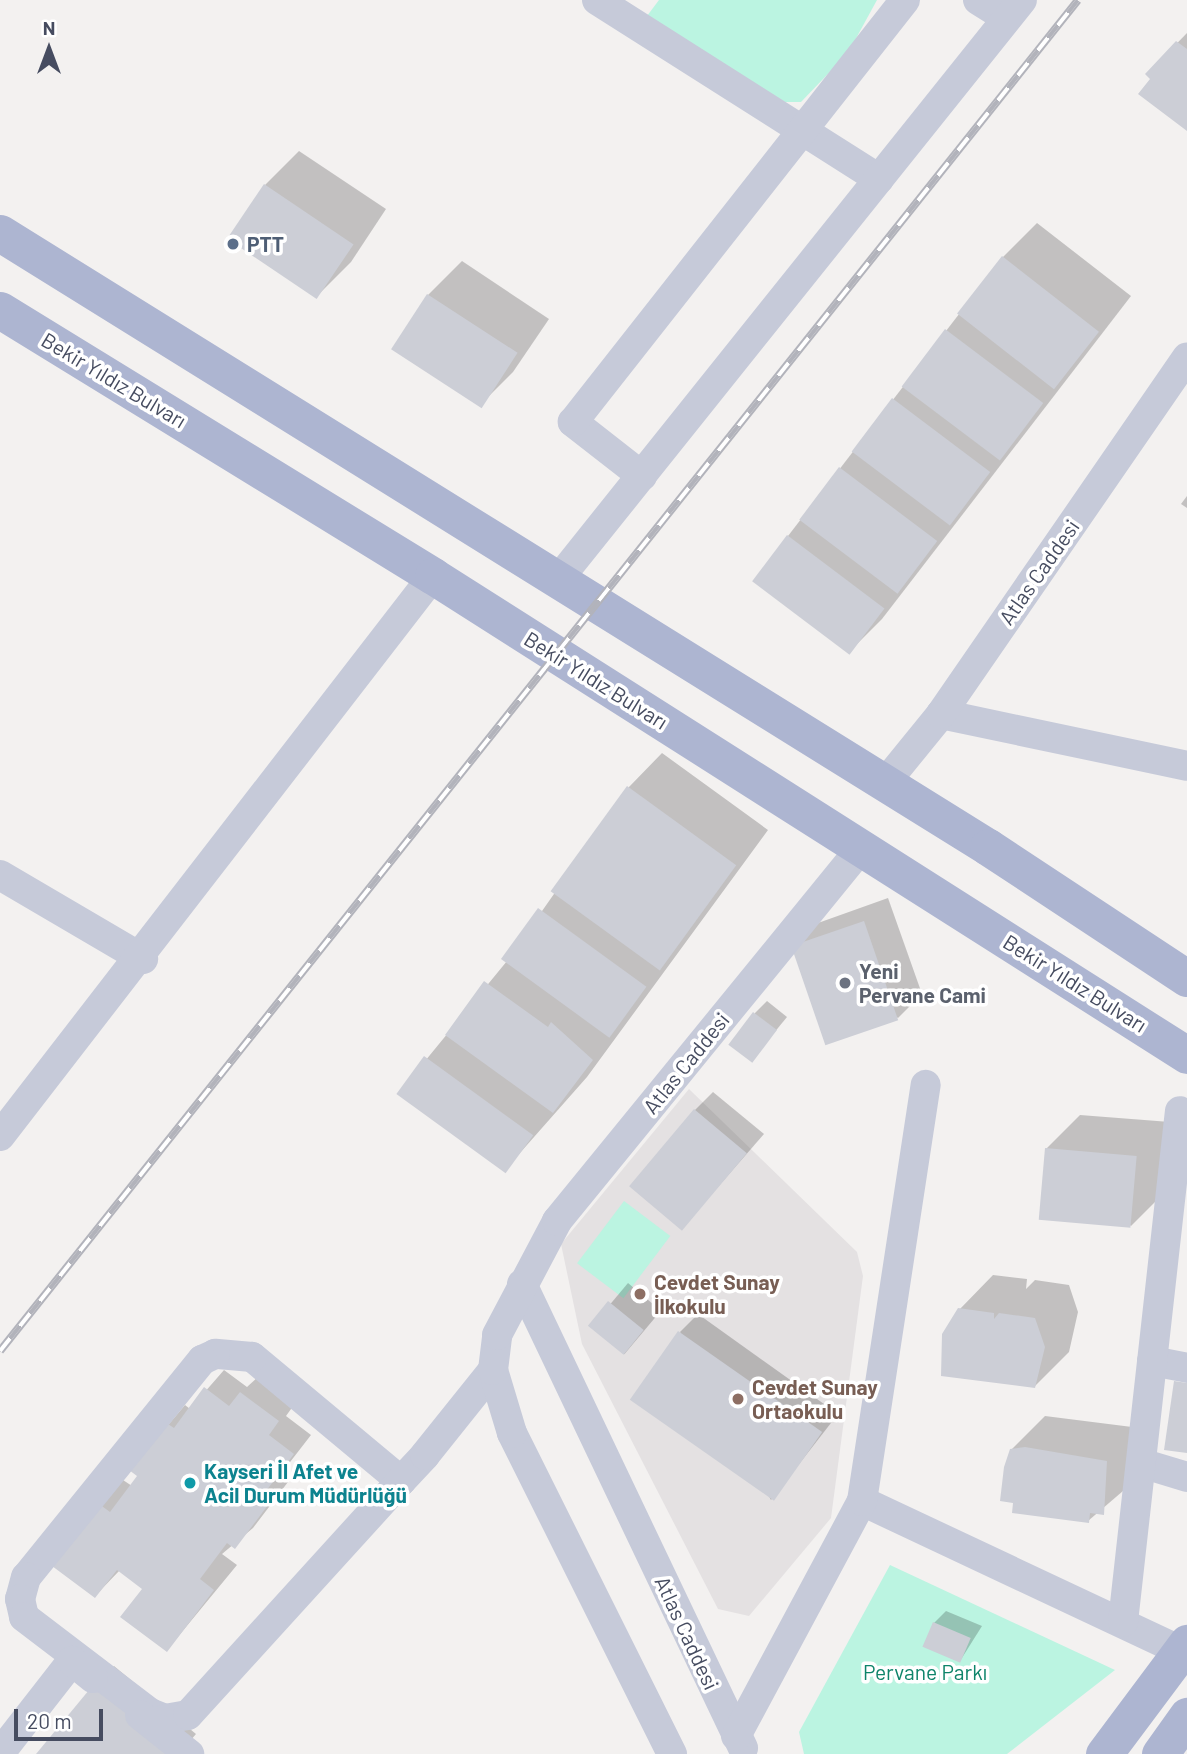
<!DOCTYPE html>
<html>
<head>
<meta charset="utf-8">
<style>
	body { margin:0 }
	#map { position:relative; width:1187px; height:1754px; overflow:hidden; background:#f3f1f0; font-family:Barlow,sans-serif }
	div>[style] { position:absolute }
	.education>* { inset:0; background:#e4e1e2 }
	.green>* { inset:0; background:#bbf4e1; transform-origin:0 0 }
	.shadow>* { inset:0; background:#0003; transform-origin:0 0 }
	.building>* { inset:0; background:#ccced6; transform-origin:0 0 }
	.minor>* { height:30px; margin:-15px; padding:0 15px; transform-origin:15px; border-radius:15px; background:#c6cad9 }
	.major>* { height:37px; margin:-18.5px; padding:0 18.5px; transform-origin:18.5px; border-radius:18.5px; background:#adb5d1 }
	.rail>* { height:8px; margin-top:-4px; transform-origin:0; background:repeating-linear-gradient(90deg,#fff 0 16px,#b2b3bb 0 32px); box-sizing:border-box; border-block:2px solid #b2b3bb }
	.dots>* { width:19px; height:19px; translate:-50% -50%; box-sizing:border-box; border:4px solid #fff; border-radius:50% }
	span { translate:-50% -50%; white-space:nowrap; text-align:center; line-height:1.15; -webkit-text-stroke:7px #fff; paint-order:stroke }
	.service-label { font-size:21px; color:#4e5e75; font-weight:700 }
	.left { translate:0 -50%; text-align:left }
	.street-label { font-size:21px; color:#464c60 }
	.worship-label { font-size:21px; color:#5b616d; font-weight:700 }
	.education-label { font-size:21px; color:#785e54; font-weight:700 }
	.culture-label { font-size:21px; color:#0d838f; font-weight:700 }
	.park-label { font-size:21px; color:#0e846a }
	.north { position:absolute; left:14px; top:14px; width:70px; height:70px; -webkit-text-stroke:5px #fff; paint-order:stroke; rotate:0deg; font-size:19px; font-weight:700; line-height:28px; text-align:center; color:#464c60 }
	.north::after { content:''; display:block; margin:auto; width:24px; height:32px; background:#464c60; clip-path:polygon(50% 0,100% 100%,50% 72%,0 100%) }
	.scale { position:absolute; left:14px; top:1709px; width:89px; height:32px; box-sizing:border-box; border:4px solid #464c60; border-top:0; padding-left:9px; font-size:21px; line-height:24px; white-space:nowrap; color:#464c60; -webkit-text-stroke:5px #fff; paint-order:stroke }
</style>
</head>
<body>
<div id="map">
	<div class="education">
		<div style="clip-path:polygon(689px 1089px,857px 1252px,863px 1276px,831px 1518px,749px 1616px,718px 1609px,582px 1344px,561px 1244px)"></div>
	</div>
	<div class="green">
		<div style="clip-path:polygon(659px 0,877px 0,848px 53px,801px 102px,785px 102px,644px 20px)"></div>
		<div style="left:624px;top:1201px;width:58px;height:78px;rotate:37deg"></div>
		<div style="clip-path:polygon(890px 1565px,1115px 1670px,1007px 1754px,804px 1754px,799px 1732px)"></div>
	</div>
	<div class="shadow">
		<div style="clip-path:polygon(1187px 33px,1187px 129px,1147px 74px)"></div>
		<div style="clip-path:polygon(299px 151px,386px 209px,351px 262px,317px 296px,265px 185px)"></div>
		<div style="clip-path:polygon(1037px 223px,1131px 296px,882px 619px,848px 653px,788px 536px,1003px 257px)"></div>
		<div style="clip-path:polygon(462px 261px,549px 319px,513px 372px,479px 406px,428px 295px)"></div>
		<div style="clip-path:polygon(1187px 496px,1187px 508px,1181px 504px)"></div>
		<div style="clip-path:polygon(662px 753px,768px 830px,587px 1077px,504px 1171px,398px 1094px,507px 961px,629px 787px)"></div>
		<div style="clip-path:polygon(888px 898px,922px 994px,898px 1018px,794px 947px,818px 923px)"></div>
		<div style="clip-path:polygon(767px 1001px,787px 1017px,751px 1061px,755px 1013px)"></div>
		<div style="clip-path:polygon(713px 1092px,764px 1134px,682px 1228px,695px 1110px)"></div>
		<div style="clip-path:polygon(1080px 1115px,1170px 1122px,1165px 1192px,1131px 1226px,1046px 1149px)"></div>
		<div style="clip-path:polygon(993px 1275px,1027px 1279px,1026px 1289px,1035px 1280px,1069px 1285px,1078px 1312px,1069px 1352px,1035px 1386px,959px 1310px)"></div>
		<div style="left:628px;top:1283px;width:43px;height:57px;rotate:40deg"></div>
		<div style="clip-path:polygon(698px 1314px,838px 1414px,771px 1500px,680px 1332px)"></div>
		<div style="clip-path:polygon(224px 1370px,247px 1387px,260px 1375px,296px 1402px,286px 1416px,311px 1435px,280px 1475px,288px 1482px,253px 1528px,222px 1554px,237px 1565px,167px 1650px,144px 1588px,120px 1570px,95px 1596px,50px 1563px,120px 1478px,132px 1486px,140px 1475px,131px 1469px,185px 1405px,190px 1409px)"></div>
		<div style="clip-path:polygon(1045px 1416px,1140px 1428px,1137px 1479px,1088px 1521px,1011px 1450px)"></div>
		<div style="clip-path:polygon(946px 1611px,982px 1626px,960px 1661px,934px 1623px)"></div>
		<div style="clip-path:polygon(114px 1666px,196px 1734px,179px 1754px,38px 1754px)"></div>
	</div>
	<div class="building">
		<div style="clip-path:polygon(1176px 41px,1187px 49px,1187px 131px,1138px 94px,1150px 79px,1145px 74px)"></div>
		<div style="left:264px;top:184px;width:108px;height:66px;rotate:34deg"></div>
		<div style="left:1002px;top:256px;width:123px;height:73px;rotate:38deg"></div>
		<div style="left:427px;top:294px;width:108px;height:66px;rotate:33deg"></div>
		<div style="left:945px;top:329px;width:123px;height:72px;rotate:37deg"></div>
		<div style="left:892px;top:398px;width:123px;height:67px;rotate:37deg"></div>
		<div style="left:839px;top:467px;width:123px;height:66px;rotate:37deg"></div>
		<div style="left:787px;top:535px;width:122px;height:58px;rotate:37deg"></div>
		<div style="left:627px;top:786px;width:135px;height:130px;rotate:36deg"></div>
		<div style="left:538px;top:908px;width:134px;height:63px;rotate:36deg"></div>
		<div style="left:864px;top:921px;width:105px;height:77px;rotate:71deg"></div>
		<div style="clip-path:polygon(484px 981px,548px 1027px,551px 1022px,593px 1060px,553px 1113px,445px 1035px)"></div>
		<div style="left:753px;top:1012px;width:30px;height:41px;rotate:37deg"></div>
		<div style="left:424px;top:1056px;width:135px;height:47px;rotate:36deg"></div>
		<div style="left:694px;top:1109px;width:69px;height:101px;rotate:40deg"></div>
		<div style="left:1045px;top:1148px;width:92px;height:72px;rotate:5deg"></div>
		<div style="left:608px;top:1301px;width:46px;height:32px;rotate:39deg"></div>
		<div style="clip-path:polygon(958px 1308px,994px 1313px,994px 1319px,999px 1313px,1035px 1318px,1045px 1347px,1035px 1388px,941px 1376px,942px 1334px)"></div>
		<div style="left:678px;top:1331px;width:176px;height:84px;rotate:35deg"></div>
		<div style="clip-path:polygon(1174px 1381px,1187px 1383px,1187px 1453px,1164px 1450px)"></div>
		<div style="clip-path:polygon(204px 1387px,229px 1406px,240px 1392px,279px 1421px,269px 1435px,294px 1454px,263px 1495px,271px 1501px,235px 1549px,227px 1543px,200px 1579px,214px 1590px,167px 1652px,120px 1617px,142px 1589px,117px 1570px,95px 1598px,48px 1563px,95px 1501px,110px 1512px,137px 1476px,129px 1470px,165px 1422px,174px 1428px)"></div>
		<div style="clip-path:polygon(1025px 1447px,1107px 1461px,1104px 1515px,1090px 1513px,1089px 1523px,1012px 1513px,1013px 1503px,1000px 1501px,1004px 1467px,1010px 1449px)"></div>
		<div style="left:933px;top:1622px;width:41px;height:27px;rotate:23deg"></div>
		<div style="clip-path:polygon(94px 1684px,180px 1754px,36px 1754px)"></div>
	</div>
	<div class="minor">
		<div style="left:597px;top:0;width:334px;rotate:32.4deg"></div>
		<div style="left:978px;top:0;width:34px;rotate:32deg"></div>
		<div style="left:642px;top:476px;width:88px;rotate:-142deg"></div>
		<div style="left:573px;top:422px;width:537px;rotate:-51.81deg"></div>
		<div style="left:557px;top:581px;width:744px;rotate:-51.33deg"></div>
		<div style="left:941px;top:714px;width:251px;rotate:11.9deg"></div>
		<div style="left:885px;top:783px;width:89px;rotate:-50.9deg"></div>
		<div style="left:941px;top:714px;width:433px;rotate:-55.4deg"></div>
		<div style="left:0;top:875px;width:166px;rotate:30.4deg"></div>
		<div style="left:0;top:1136px;width:708px;rotate:-52.29deg"></div>
		<div style="left:522px;top:1284px;width:514px;rotate:64.53deg"></div>
		<div style="left:1152px;top:1361px;width:36px;rotate:11deg"></div>
		<div style="left:1141px;top:1463px;width:48px;rotate:16.9deg"></div>
		<div style="left:401px;top:1481px;width:194px;rotate:-140.2deg"></div>
		<div style="left:252px;top:1357px;width:37px;rotate:-175deg"></div>
		<div style="left:215px;top:1354px;width:14px;rotate:155deg"></div>
		<div style="left:202px;top:1360px;width:279px;rotate:129deg"></div>
		<div style="left:26px;top:1577px;width:23px;rotate:105deg"></div>
		<div style="left:20px;top:1599px;width:18px;rotate:77deg"></div>
		<div style="left:24px;top:1617px;width:158px;rotate:37.3deg"></div>
		<div style="left:150px;top:1713px;width:16px;rotate:22deg"></div>
		<div style="left:165px;top:1719px;width:23px;rotate:-10deg"></div>
		<div style="left:188px;top:1715px;width:316px;rotate:-47.7deg"></div>
		<div style="left:401px;top:1481px;width:35px;rotate:-47deg"></div>
		<div style="left:425px;top:1455px;width:109px;rotate:-51.3deg"></div>
		<div style="left:862px;top:1501px;width:353px;rotate:25.2deg"></div>
		<div style="left:1123px;top:1622px;width:514px;rotate:-83.64deg"></div>
		<div style="left:140px;top:1715px;width:63px;rotate:38.5deg"></div>
		<div style="left:736px;top:1736px;width:267px;rotate:-61.8deg"></div>
		<div style="left:862px;top:1501px;width:421px;rotate:-81.3deg"></div>
		<div style="left:0;top:1753px;width:117px;rotate:-52deg"></div>
		<div style="left:72px;top:1661px;width:27px;rotate:39deg"></div>
		<div style="left:672px;top:1754px;width:359px;rotate:-116.5deg"></div>
		<div style="left:512px;top:1433px;width:66px;rotate:-106.8deg"></div>
		<div style="left:493px;top:1370px;width:35px;rotate:-83deg"></div>
		<div style="left:497px;top:1335px;width:129px;rotate:-62.2deg"></div>
		<div style="left:557px;top:1221px;width:479px;rotate:-50.8deg"></div>
	</div>
	<div class="major">
		<div style="left:0;top:233px;width:1163px;rotate:31.86deg"></div>
		<div style="left:988px;top:847px;width:238px;rotate:33.4deg"></div>
		<div style="left:0;top:310px;width:508px;rotate:31.56deg"></div>
		<div style="left:433px;top:576px;width:893px;rotate:32.43deg"></div>
		<div style="left:1104px;top:1754px;width:139px;rotate:-53.2deg"></div>
		<div style="left:1160px;top:1754px;width:47px;rotate:-54.6deg"></div>
	</div>
	<div class="rail">
		<div style="left:0;top:1351px;width:1728px;rotate:-51.41deg"></div>
	</div>
	<div class="dots">
		<div style="left:233px;top:244px;background:#5c6f8a"></div>
		<div style="left:845px;top:983px;background:#6b7280"></div>
		<div style="left:640px;top:1294px;background:#8d6e63"></div>
		<div style="left:738px;top:1399px;background:#8d6e63"></div>
		<div style="left:190px;top:1483px;background:#0f9aa8"></div>
	</div>
	<div class="service-label">
		<span class="left" style="left:247px;top:244px">PTT</span>
	</div>
	<div class="street-label">
		<span style="left:114px;top:380px;rotate:31deg">Bekir Yıldız Bulvarı</span>
		<span style="left:1039px;top:572px;rotate:-55deg">Atlas Caddesi</span>
		<span style="left:596px;top:680px;rotate:32deg">Bekir Yıldız Bulvarı</span>
		<span style="left:1075px;top:983px;rotate:32deg">Bekir Yıldız Bulvarı</span>
		<span style="left:686px;top:1063px;rotate:-51deg">Atlas Caddesi</span>
		<span style="left:687px;top:1633px;rotate:65deg">Atlas Caddesi</span>
	</div>
	<div class="worship-label">
		<span class="left" style="left:859px;top:983px">Yeni<br>Pervane Cami</span>
	</div>
	<div class="education-label">
		<span class="left" style="left:654px;top:1294px">Cevdet Sunay<br>İlkokulu</span>
		<span class="left" style="left:752px;top:1399px">Cevdet Sunay<br>Ortaokulu</span>
	</div>
	<div class="culture-label">
		<span class="left" style="left:204px;top:1483px">Kayseri İl Afet ve<br>Acil Durum Müdürlüğü</span>
	</div>
	<div class="park-label">
		<span style="left:925px;top:1672px">Pervane Parkı</span>
	</div>
	<div class="north">N</div>
	<div class="scale">20 m</div>
</div>
</body>
</html>
